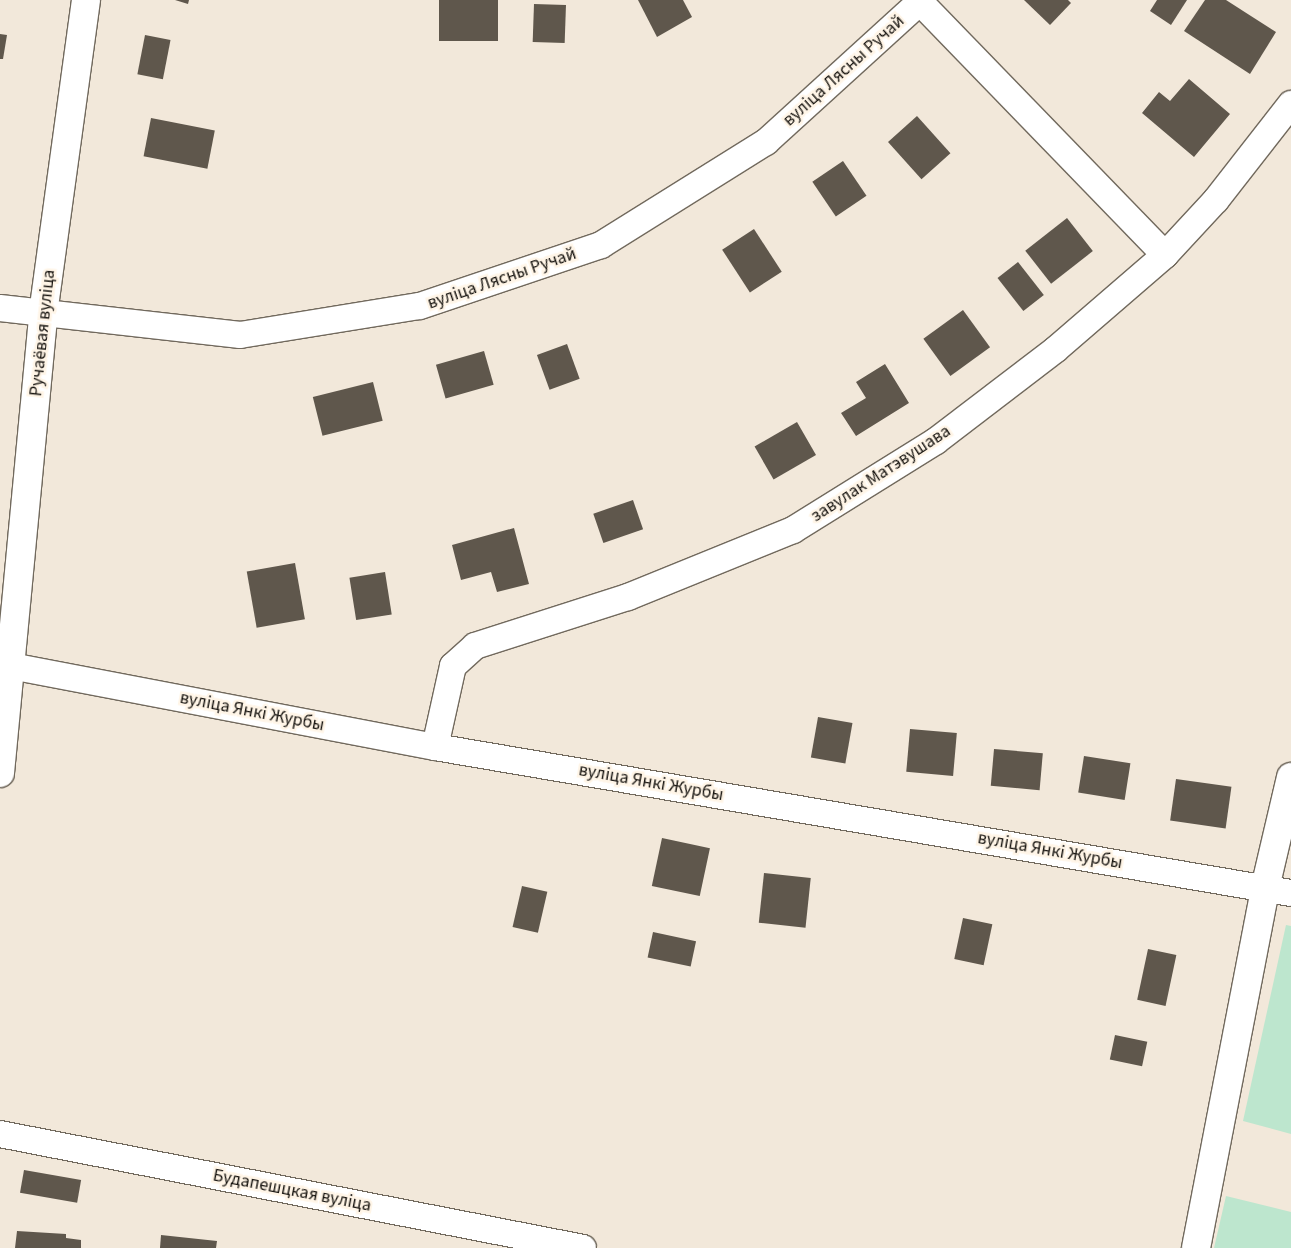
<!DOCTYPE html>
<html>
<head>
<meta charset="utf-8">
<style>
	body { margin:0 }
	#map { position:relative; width:1291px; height:1248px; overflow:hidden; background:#f2e8da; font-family:"Source Sans 3",sans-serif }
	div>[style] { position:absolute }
	.green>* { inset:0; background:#bde6ce }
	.building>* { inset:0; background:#5f574c; transform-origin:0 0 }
	.roads { filter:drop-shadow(1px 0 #71695d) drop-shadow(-1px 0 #71695d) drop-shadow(0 1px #71695d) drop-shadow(0 -1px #71695d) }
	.minor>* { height:26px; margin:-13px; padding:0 13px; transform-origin:13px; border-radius:13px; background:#fff }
	.tertiary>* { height:28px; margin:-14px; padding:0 14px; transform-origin:14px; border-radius:14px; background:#fff }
	.secondary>* { height:28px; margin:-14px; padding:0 14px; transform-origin:14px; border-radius:14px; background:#fff }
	span { translate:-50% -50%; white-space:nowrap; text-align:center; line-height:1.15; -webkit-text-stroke:5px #fff5e7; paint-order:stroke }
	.street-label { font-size:18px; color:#16130f }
</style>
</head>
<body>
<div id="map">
	<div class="green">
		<div style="clip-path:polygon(1286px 925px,1291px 926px,1291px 1134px,1243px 1121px)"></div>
		<div style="clip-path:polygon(1226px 1196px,1291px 1212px,1291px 1248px,1214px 1248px)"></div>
	</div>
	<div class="building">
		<div style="clip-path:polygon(175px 0,189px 0,188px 4px)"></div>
		<div style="left:439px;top:0;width:59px;height:41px"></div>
		<div style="clip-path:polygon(638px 0,683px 0,692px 17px,657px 37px)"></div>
		<div style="clip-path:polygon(1024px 0,1068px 0,1071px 3px,1050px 25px)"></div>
		<div style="clip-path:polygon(1157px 0,1187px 0,1171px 25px,1150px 11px)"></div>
		<div style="clip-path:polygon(1205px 0,1226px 0,1276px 32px,1250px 74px,1184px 31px)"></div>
		<div style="left:534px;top:4px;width:32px;height:38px;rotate:2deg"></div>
		<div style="clip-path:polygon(0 34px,7px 35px,3px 59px,0 59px)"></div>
		<div style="left:145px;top:35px;width:26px;height:40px;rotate:11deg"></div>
		<div style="clip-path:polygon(1189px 79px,1230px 114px,1194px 157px,1142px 113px,1159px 92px,1170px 101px)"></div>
		<div style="left:917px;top:116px;width:50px;height:39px;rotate:48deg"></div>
		<div style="left:151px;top:118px;width:65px;height:39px;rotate:11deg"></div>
		<div style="left:843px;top:161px;width:42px;height:37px;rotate:56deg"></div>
		<div style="left:1067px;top:218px;width:42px;height:53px;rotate:52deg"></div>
		<div style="left:754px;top:229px;width:51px;height:38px;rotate:57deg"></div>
		<div style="left:1018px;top:262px;width:42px;height:26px;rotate:52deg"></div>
		<div style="left:963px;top:310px;width:46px;height:49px;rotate:54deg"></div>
		<div style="left:567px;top:344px;width:37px;height:32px;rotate:70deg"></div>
		<div style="left:484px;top:351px;width:35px;height:50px;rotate:74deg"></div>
		<div style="clip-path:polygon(885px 364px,909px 403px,856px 436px,841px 413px,866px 398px,856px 382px)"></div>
		<div style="left:373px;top:382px;width:40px;height:62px;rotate:76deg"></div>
		<div style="left:797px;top:422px;width:38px;height:49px;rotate:60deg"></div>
		<div style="left:633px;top:500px;width:31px;height:42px;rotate:71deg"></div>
		<div style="clip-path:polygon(514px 528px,529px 584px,497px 592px,491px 572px,461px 580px,452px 545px)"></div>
		<div style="left:295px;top:563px;width:57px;height:49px;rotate:80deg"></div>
		<div style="left:385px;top:572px;width:43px;height:36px;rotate:81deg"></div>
		<div style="left:818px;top:717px;width:35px;height:41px;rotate:10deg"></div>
		<div style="left:910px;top:729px;width:47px;height:43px;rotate:5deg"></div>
		<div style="left:994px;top:749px;width:49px;height:37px;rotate:5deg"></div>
		<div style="left:1084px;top:756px;width:47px;height:37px;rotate:9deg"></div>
		<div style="left:1176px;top:779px;width:56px;height:42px;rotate:8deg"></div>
		<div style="left:662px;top:838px;width:49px;height:49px;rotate:12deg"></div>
		<div style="left:764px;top:873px;width:47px;height:50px;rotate:6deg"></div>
		<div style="left:522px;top:886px;width:26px;height:42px;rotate:13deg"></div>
		<div style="left:963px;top:918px;width:30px;height:42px;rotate:12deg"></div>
		<div style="left:653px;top:932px;width:44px;height:26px;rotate:12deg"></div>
		<div style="left:1148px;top:949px;width:29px;height:52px;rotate:12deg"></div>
		<div style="left:1115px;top:1035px;width:33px;height:25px;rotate:12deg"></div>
		<div style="left:24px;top:1170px;width:58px;height:23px;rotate:10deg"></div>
		<div style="clip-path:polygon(17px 1231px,66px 1234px,66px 1238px,81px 1240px,81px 1248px,15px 1248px)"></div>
		<div style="clip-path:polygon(161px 1235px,217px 1241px,216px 1248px,160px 1248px)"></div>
	</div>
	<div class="roads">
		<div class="minor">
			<div style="left:920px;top:2px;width:352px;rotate:45.9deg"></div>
			<div style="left:0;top:308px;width:242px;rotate:6.4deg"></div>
			<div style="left:240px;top:335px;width:182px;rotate:-9.2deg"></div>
			<div style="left:420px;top:306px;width:191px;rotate:-18.6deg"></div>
			<div style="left:601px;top:245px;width:195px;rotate:-32deg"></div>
			<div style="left:766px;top:142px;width:211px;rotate:-42.3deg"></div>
			<div style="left:0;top:664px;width:443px;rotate:10.8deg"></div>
			<div style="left:435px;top:747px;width:868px;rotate:9.68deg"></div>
			<div style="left:435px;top:747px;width:83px;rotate:-77.5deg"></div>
			<div style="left:453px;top:666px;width:30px;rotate:-42deg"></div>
			<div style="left:475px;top:646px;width:161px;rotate:-17.8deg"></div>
			<div style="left:628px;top:597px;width:178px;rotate:-22.1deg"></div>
			<div style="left:793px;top:530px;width:168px;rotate:-31.9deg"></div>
			<div style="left:936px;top:441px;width:150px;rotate:-37.4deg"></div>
			<div style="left:1055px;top:350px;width:145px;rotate:-40.8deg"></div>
			<div style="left:1165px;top:255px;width:75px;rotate:-47.2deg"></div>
			<div style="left:1216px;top:200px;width:122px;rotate:-52deg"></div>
			<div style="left:0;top:1134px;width:594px;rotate:11.06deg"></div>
		</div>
		<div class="tertiary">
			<div style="left:0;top:773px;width:461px;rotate:-84.6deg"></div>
			<div style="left:43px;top:314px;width:317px;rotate:-82.2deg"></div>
		</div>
		<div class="secondary">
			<div style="left:1196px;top:1248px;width:367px;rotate:-79.1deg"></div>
			<div style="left:1265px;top:888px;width:114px;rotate:-76.8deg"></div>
		</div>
	</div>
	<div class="street-label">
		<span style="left:844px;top:71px;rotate:-42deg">вуліца Лясны Ручай</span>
		<span style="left:502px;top:279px;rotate:-19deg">вуліца Лясны Ручай</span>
		<span style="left:43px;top:333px;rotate:-84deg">Ручаёвая вуліца</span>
		<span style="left:881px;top:474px;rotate:-33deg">завулак Матэвушава</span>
		<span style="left:252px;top:712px;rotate:11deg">вуліца Янкі Журбы</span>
		<span style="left:651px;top:783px;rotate:10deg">вуліца Янкі Журбы</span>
		<span style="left:1050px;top:851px;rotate:10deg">вуліца Янкі Журбы</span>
		<span style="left:292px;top:1191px;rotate:11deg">Будапешцкая вуліца</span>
	</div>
</div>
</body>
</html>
